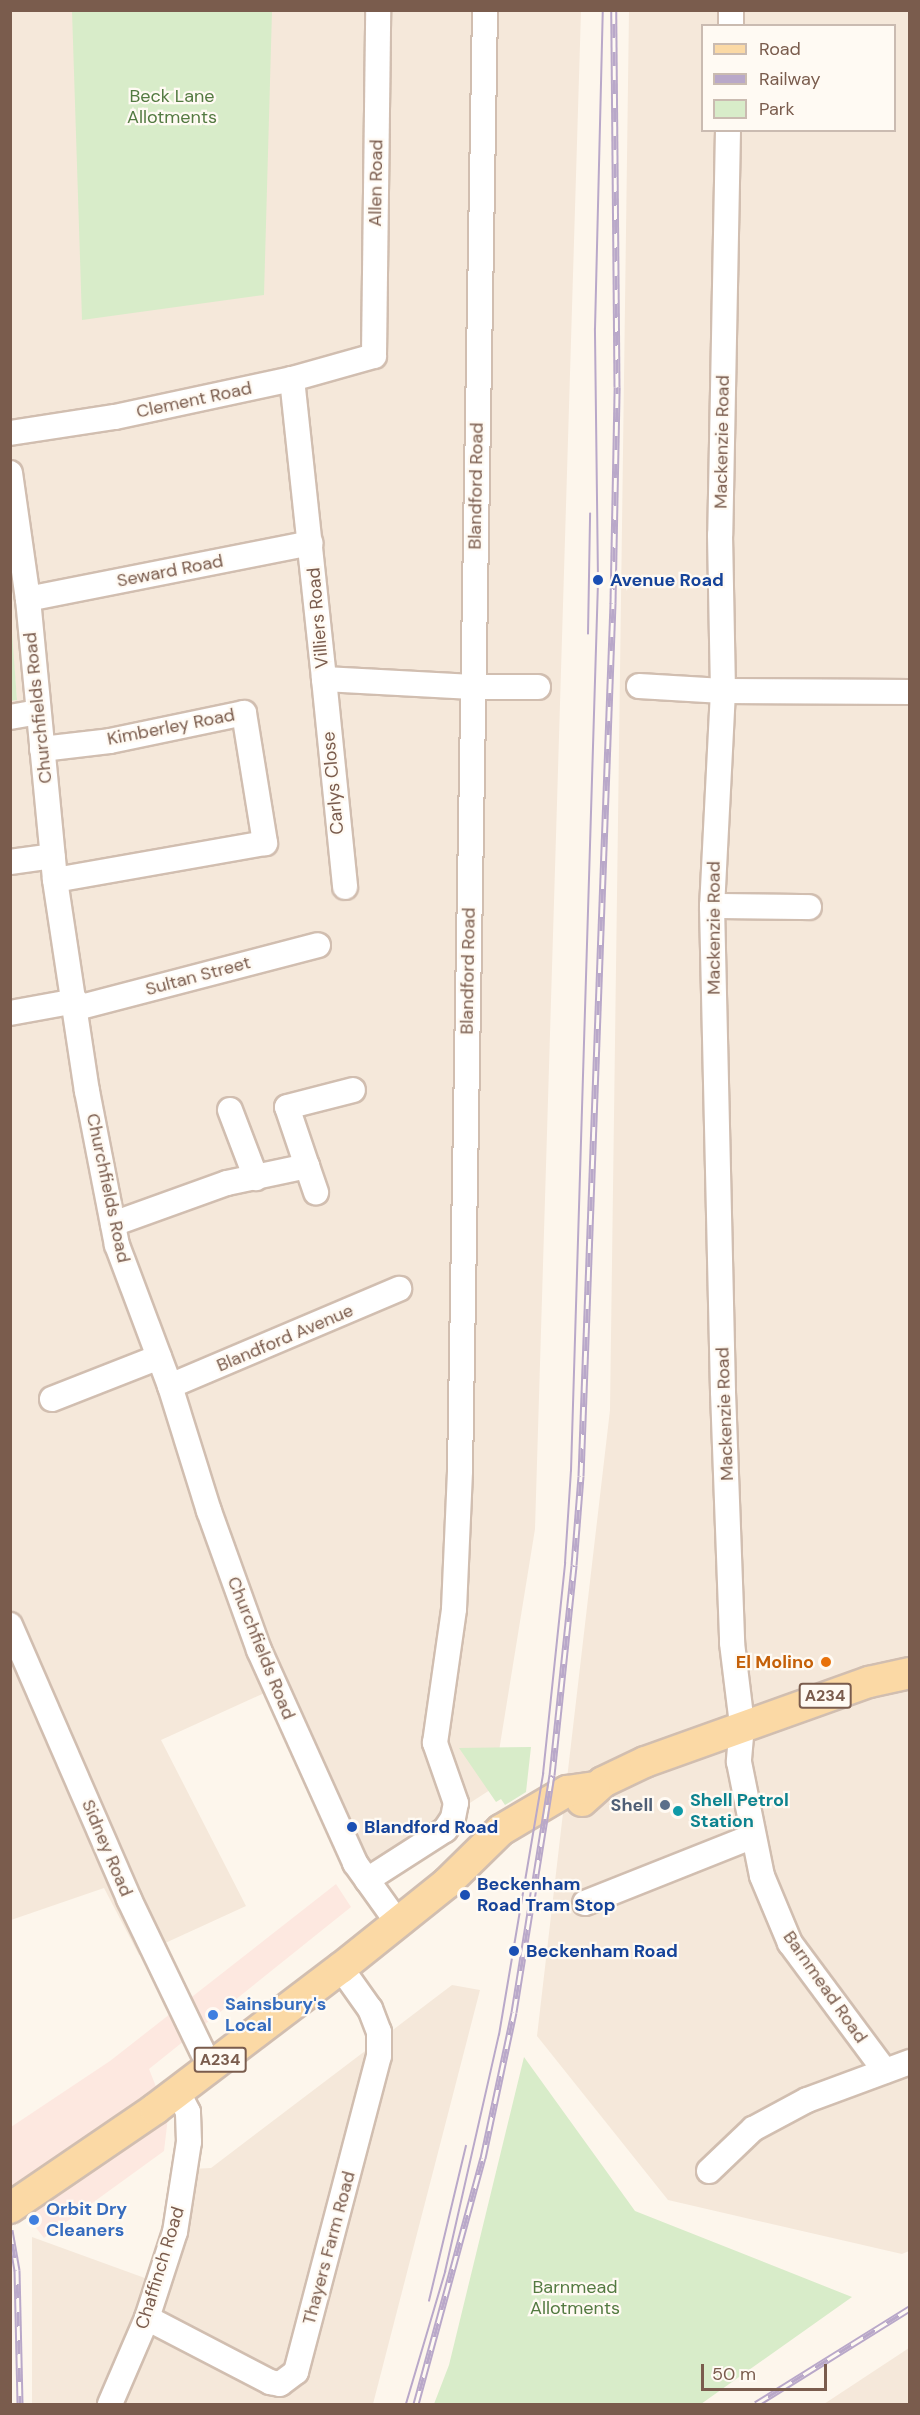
<!DOCTYPE html>
<html>
<head>
<meta charset="utf-8">
<style>
	body { margin:0 }
	#map { position:relative; width:920px; height:2415px; overflow:hidden; background:#fdf6ec; font-family:"DM Sans",sans-serif }
	div>[style] { position:absolute }
	.residential>* { inset:0; background:#f5e8da }
	.commercial>* { inset:0; background:#fde8e0 }
	.green>* { inset:0; background:#d8ecc9 }
	.roads { filter:drop-shadow(2px 0 #d1beb0) drop-shadow(-2px 0 #d1beb0) drop-shadow(0 2px #d1beb0) drop-shadow(0 -2px #d1beb0) }
	.minor>* { height:24px; margin:-12px; padding:0 12px; transform-origin:12px; border-radius:12px; background:#fff }
	.major>* { height:30px; margin:-15px; padding:0 15px; transform-origin:15px; border-radius:15px; background:#fbd9a5 }
	.tram>* { height:1.5px; margin:-0.75px; padding:0 0.75px; transform-origin:0.75px; border-radius:0.75px; background:#b9a8c9 }
	.rail>* { height:7px; margin-top:-3.5px; transform-origin:0; background:repeating-linear-gradient(90deg,#fffaf3 0 14px,#b9a8c9 0 28px); box-sizing:border-box; border-block:2px solid #b9a8c9 }
	.dots>* { width:16px; height:16px; translate:-50% -50%; box-sizing:border-box; border:3px solid #fffaf3; border-radius:50% }
	span { translate:-50% -50%; white-space:nowrap; text-align:center; line-height:1.15; -webkit-text-stroke:4.5px #fffaf3; paint-order:stroke }
	.shield-label span { padding:2px 4px; background:#fffaf3; border:2px solid; border-radius:4px; -webkit-text-stroke-width:0 }
	.shield-label { font-size:16px; color:#7a5c4d; font-weight:700 }
	.park-label { font-size:18px; color:#537a41 }
	.street-label { font-size:18px; color:#7a5c4d }
	.transit-label { font-size:18px; color:#164399; font-weight:700 }
	.left { translate:0 -50%; text-align:left }
	.food-label { font-size:18px; color:#c56008; font-weight:700 }
	.right { translate:-100% -50%; text-align:right }
	.culture-label { font-size:18px; color:#0d838f; font-weight:700 }
	.service-label { font-size:18px; color:#4e5e75; font-weight:700 }
	.shop-label { font-size:18px; color:#366cbe; font-weight:700 }
	.frame { position:absolute; inset:0; border:12px solid #7a5c4d; pointer-events:none }
	.legend { position:absolute; left:701px; top:24px; width:195px; height:108px; box-sizing:border-box; background:#fffaf3; border:2px solid #cabbb1; margin:0; padding:8px 10px; list-style:none; font-size:18px; color:#7a5c4d }
	.legend li { display:flex; align-items:center; gap:12px; height:30px }
	.legend b { width:30px; border:2px solid #cabbb1 }
	.scale { position:absolute; left:701px; top:2364px; width:126px; height:27px; box-sizing:border-box; border:3px solid #7a5c4d; border-top:0; padding-left:8px; font-size:18px; line-height:21px; white-space:nowrap; color:#7a5c4d; -webkit-text-stroke:4px #fffaf3; paint-order:stroke }
</style>
</head>
<body>
<div id="map">
	<div class="residential">
		<div style="clip-path:polygon(evenodd,629px 10px,909px 11px,909px 2251px,902px 2254px,668px 2200px,537px 2036px,610px 1410px,629px 10px,702px 26px,894px 26px,894px 130px,702px 130px,702px 26px)"></div>
		<div style="clip-path:polygon(10px 11px,581px 11px,535px 1529px,493px 1788px,368px 1869px,282px 1685px,161px 1740px,246px 1906px,139px 1955px,104px 1888px,11px 1920px,10px 701px,17px 700px,10px 619px)"></div>
		<div style="clip-path:polygon(452px 1985px,480px 1990px,373px 2404px,32px 2404px,32px 2237px,153px 2281px,191px 2169px,211px 2168px)"></div>
		<div style="clip-path:polygon(909px 2348px,909px 2404px,824px 2404px)"></div>
	</div>
	<div class="commercial">
		<div style="clip-path:polygon(336px 1884px,351px 1907px,149px 2069px,168px 2117px,164px 2151px,44px 2238px,11px 2196px,11px 2127px,110px 2061px)"></div>
	</div>
	<div class="green">
		<div style="clip-path:polygon(72px 11px,272px 11px,264px 295px,82px 320px)"></div>
		<div style="clip-path:polygon(11px 619px,17px 700px,11px 701px,10px 701px)"></div>
		<div style="clip-path:polygon(531px 1747px,526px 1792px,505px 1805px,501px 1799px,496px 1802px,459px 1748px)"></div>
		<div style="clip-path:polygon(524px 2057px,635px 2211px,852px 2297px,701px 2404px,434px 2404px,449px 2365px)"></div>
	</div>
	<div class="roads">
		<div class="minor">
			<div style="left:731px;top:26px;width:16px;rotate:-90deg"></div>
			<div style="left:728px;top:130px;width:405px;rotate:91.1deg"></div>
			<div style="left:720px;top:535px;width:156px;rotate:88.9deg"></div>
			<div style="left:723px;top:691px;width:215px;rotate:92.9deg"></div>
			<div style="left:712px;top:906px;width:486px;rotate:88.7deg"></div>
			<div style="left:723px;top:1392px;width:251px;rotate:87.9deg"></div>
			<div style="left:732px;top:1643px;width:83px;rotate:83deg"></div>
			<div style="left:742px;top:1725px;width:37px;rotate:95deg"></div>
			<div style="left:739px;top:1762px;width:116px;rotate:78.6deg"></div>
			<div style="left:762px;top:1876px;width:73px;rotate:67.3deg"></div>
			<div style="left:790px;top:1943px;width:159px;rotate:53.4deg"></div>
			<div style="left:292px;top:379px;width:302px;rotate:83.9deg"></div>
			<div style="left:324px;top:679px;width:149px;rotate:3.1deg"></div>
			<div style="left:473px;top:687px;width:65px"></div>
			<div style="left:10px;top:433px;width:106px;rotate:-8.7deg"></div>
			<div style="left:115px;top:417px;width:181px;rotate:-12.1deg"></div>
			<div style="left:292px;top:379px;width:85px;rotate:-15.7deg"></div>
			<div style="left:374px;top:356px;width:346px;rotate:-89.3deg"></div>
			<div style="left:10px;top:473px;width:127px;rotate:81.9deg"></div>
			<div style="left:28px;top:599px;width:282px;rotate:84.5deg"></div>
			<div style="left:55px;top:880px;width:213px;rotate:81.4deg"></div>
			<div style="left:87px;top:1091px;width:157px;rotate:79deg"></div>
			<div style="left:117px;top:1245px;width:151px;rotate:69.4deg"></div>
			<div style="left:170px;top:1386px;width:131px;rotate:72.7deg"></div>
			<div style="left:209px;top:1511px;width:148px;rotate:70.2deg"></div>
			<div style="left:259px;top:1650px;width:234px;rotate:65.7deg"></div>
			<div style="left:355px;top:1863px;width:74px;rotate:54.4deg"></div>
			<div style="left:28px;top:599px;width:288px;rotate:-11.2deg"></div>
			<div style="left:324px;top:679px;width:209px;rotate:84.2deg"></div>
			<div style="left:639px;top:686px;width:84px;rotate:3.4deg"></div>
			<div style="left:723px;top:691px;width:187px;rotate:0.3deg"></div>
			<div style="left:10px;top:717px;width:28px;rotate:-10deg"></div>
			<div style="left:42px;top:749px;width:68px;rotate:-6.7deg"></div>
			<div style="left:110px;top:741px;width:137px;rotate:-11.8deg"></div>
			<div style="left:244px;top:713px;width:132px;rotate:80.8deg"></div>
			<div style="left:265px;top:843px;width:213px;rotate:170deg"></div>
			<div style="left:10px;top:862px;width:43px;rotate:-7.9deg"></div>
			<div style="left:712px;top:906px;width:97px;rotate:0.6deg"></div>
			<div style="left:77px;top:1008px;width:249px;rotate:-14.6deg"></div>
			<div style="left:10px;top:1013px;width:67px;rotate:-10.3deg"></div>
			<div style="left:230px;top:1110px;width:73px;rotate:69.1deg"></div>
			<div style="left:307px;top:1166px;width:28px;rotate:71deg"></div>
			<div style="left:113px;top:1224px;width:121px;rotate:-19.8deg"></div>
			<div style="left:227px;top:1183px;width:82px;rotate:-12deg"></div>
			<div style="left:307px;top:1166px;width:62px;rotate:-108.7deg"></div>
			<div style="left:287px;top:1107px;width:68px;rotate:-14.4deg"></div>
			<div style="left:170px;top:1386px;width:249px;rotate:-23deg"></div>
			<div style="left:52px;top:1399px;width:115px;rotate:-21.4deg"></div>
			<div style="left:10px;top:1625px;width:299px;rotate:66.5deg"></div>
			<div style="left:129px;top:1899px;width:187px;rotate:64.3deg"></div>
			<div style="left:367px;top:1880px;width:93px;rotate:-32.7deg"></div>
			<div style="left:445px;top:1830px;width:14px;rotate:-56deg"></div>
			<div style="left:453px;top:1818px;width:15px;rotate:-79deg"></div>
			<div style="left:456px;top:1803px;width:64px;rotate:-109.3deg"></div>
			<div style="left:435px;top:1743px;width:135px;rotate:-81.9deg"></div>
			<div style="left:454px;top:1609px;width:139px;rotate:-87.5deg"></div>
			<div style="left:460px;top:1470px;width:1460px;rotate:-89.02deg"></div>
			<div style="left:585px;top:1903px;width:181px;rotate:-21.7deg"></div>
			<div style="left:709px;top:2171px;width:61px;rotate:-43.7deg"></div>
			<div style="left:753px;top:2129px;width:61px;rotate:-28.2deg"></div>
			<div style="left:807px;top:2100px;width:110px;rotate:-20.3deg"></div>
			<div style="left:147px;top:2318px;width:139px;rotate:27.5deg"></div>
			<div style="left:270px;top:2382px;width:10px;rotate:11deg"></div>
			<div style="left:280px;top:2384px;width:20px;rotate:-37deg"></div>
			<div style="left:296px;top:2372px;width:327px;rotate:-75.3deg"></div>
			<div style="left:379px;top:2056px;width:24px;rotate:-90deg"></div>
			<div style="left:379px;top:2032px;width:25px;rotate:-111deg"></div>
			<div style="left:370px;top:2009px;width:50px;rotate:-125.3deg"></div>
			<div style="left:110px;top:2404px;width:94px;rotate:-66.7deg"></div>
			<div style="left:147px;top:2318px;width:90px;rotate:-72deg"></div>
			<div style="left:175px;top:2232px;width:91px;rotate:-81.2deg"></div>
			<div style="left:189px;top:2142px;width:30px;rotate:-92deg"></div>
			<div style="left:188px;top:2112px;width:22px;rotate:-117deg"></div>
		</div>
		<div class="major">
			<div style="left:582px;top:1801px;width:28px;rotate:-42deg"></div>
			<div style="left:603px;top:1782px;width:47px;rotate:-25.5deg"></div>
			<div style="left:645px;top:1762px;width:238px;rotate:-19.7deg"></div>
			<div style="left:869px;top:1682px;width:42px;rotate:-12.4deg"></div>
			<div style="left:10px;top:2208px;width:176px;rotate:-34.3deg"></div>
			<div style="left:155px;top:2109px;width:233px;rotate:-37.2deg"></div>
			<div style="left:341px;top:1968px;width:136px;rotate:-38.7deg"></div>
			<div style="left:447px;top:1883px;width:76px;rotate:-44.5deg"></div>
			<div style="left:501px;top:1830px;width:77px;rotate:-30.6deg"></div>
			<div style="left:567px;top:1791px;width:28px;rotate:-8deg"></div>
		</div>
	</div>
	<div class="tram">
		<div style="left:588px;top:634px;width:120px;rotate:-89deg"></div>
		<div style="left:429px;top:2301px;width:159px;rotate:-76.6deg"></div>
		<div style="left:406px;top:2404px;width:138px;rotate:-73.5deg"></div>
		<div style="left:445px;top:2272px;width:243px;rotate:-77.2deg"></div>
		<div style="left:499px;top:2035px;width:265px;rotate:-80.4deg"></div>
		<div style="left:543px;top:1774px;width:212px;rotate:-84deg"></div>
		<div style="left:565px;top:1563px;width:92px;rotate:-86.3deg"></div>
		<div style="left:571px;top:1471px;width:891px;rotate:-88.26deg"></div>
		<div style="left:598px;top:580px;width:251px;rotate:-90.7deg"></div>
		<div style="left:595px;top:329px;width:319px;rotate:-88.6deg"></div>
	</div>
	<div class="rail">
		<div style="left:10px;top:2230px;width:41px;rotate:80.1deg"></div>
		<div style="left:17px;top:2270px;width:134px;rotate:88.7deg"></div>
		<div style="left:416px;top:2404px;width:255px;rotate:-74.8deg"></div>
		<div style="left:483px;top:2158px;width:149px;rotate:-78deg"></div>
		<div style="left:514px;top:2012px;width:240px;rotate:-80.9deg"></div>
		<div style="left:552px;top:1775px;width:211px;rotate:-84deg"></div>
		<div style="left:574px;top:1565px;width:89px;rotate:-85.5deg"></div>
		<div style="left:581px;top:1476px;width:874px;rotate:-87.9deg"></div>
		<div style="left:613px;top:603px;width:216px;rotate:-88.9deg"></div>
		<div style="left:617px;top:387px;width:377px;rotate:-90.5deg"></div>
		<div style="left:756px;top:2404px;width:181px;rotate:-31.9deg"></div>
	</div>
	<div class="dots">
		<div style="left:598px;top:580px;background:#1a4fb4"></div>
		<div style="left:826px;top:1662px;background:#e8710a"></div>
		<div style="left:665px;top:1805px;background:#5c6f8a"></div>
		<div style="left:678px;top:1811px;background:#0f9aa8"></div>
		<div style="left:352px;top:1827px;background:#1a4fb4"></div>
		<div style="left:465px;top:1895px;background:#1a4fb4"></div>
		<div style="left:514px;top:1951px;background:#1a4fb4"></div>
		<div style="left:213px;top:2015px;background:#3f7fe0"></div>
		<div style="left:34px;top:2220px;background:#3f7fe0"></div>
	</div>
	<div class="shield-label">
		<span style="left:825px;top:1696px">A234</span>
		<span style="left:220px;top:2060px">A234</span>
	</div>
	<div class="park-label">
		<span style="left:172px;top:107px">Beck Lane<br>Allotments</span>
		<span style="left:575px;top:2298px">Barnmead<br>Allotments</span>
	</div>
	<div class="street-label">
		<span style="left:376px;top:183px;rotate:-89deg">Allen Road</span>
		<span style="left:194px;top:400px;rotate:-12deg">Clement Road</span>
		<span style="left:722px;top:442px;rotate:-89deg">Mackenzie Road</span>
		<span style="left:476px;top:486px;rotate:-89deg">Blandford Road</span>
		<span style="left:170px;top:571px;rotate:-11deg">Seward Road</span>
		<span style="left:318px;top:618px;rotate:-95deg">Villiers Road</span>
		<span style="left:38px;top:708px;rotate:-96deg">Churchfields Road</span>
		<span style="left:171px;top:727px;rotate:-11deg">Kimberley Road</span>
		<span style="left:333px;top:783px;rotate:-95deg">Carlys Close</span>
		<span style="left:714px;top:928px;rotate:-90deg">Mackenzie Road</span>
		<span style="left:468px;top:971px;rotate:-89deg">Blandford Road</span>
		<span style="left:198px;top:976px;rotate:-15deg">Sultan Street</span>
		<span style="left:108px;top:1188px;rotate:78deg">Churchfields Road</span>
		<span style="left:285px;top:1338px;rotate:-23deg">Blandford Avenue</span>
		<span style="left:725px;top:1414px;rotate:-92deg">Mackenzie Road</span>
		<span style="left:261px;top:1648px;rotate:68deg">Churchfields Road</span>
		<span style="left:107px;top:1848px;rotate:67deg">Sidney Road</span>
		<span style="left:825px;top:1987px;rotate:55deg">Barnmead Road</span>
		<span style="left:329px;top:2248px;rotate:-75deg">Thayers Farm Road</span>
		<span style="left:160px;top:2268px;rotate:-73deg">Chaffinch Road</span>
	</div>
	<div class="transit-label">
		<span class="left" style="left:610px;top:580px">Avenue Road</span>
		<span class="left" style="left:364px;top:1827px">Blandford Road</span>
		<span class="left" style="left:477px;top:1895px">Beckenham<br>Road Tram Stop</span>
		<span class="left" style="left:526px;top:1951px">Beckenham Road</span>
	</div>
	<div class="food-label">
		<span class="right" style="left:814px;top:1662px">El Molino</span>
	</div>
	<div class="culture-label">
		<span class="left" style="left:690px;top:1811px">Shell Petrol<br>Station</span>
	</div>
	<div class="service-label">
		<span class="right" style="left:653px;top:1805px">Shell</span>
	</div>
	<div class="shop-label">
		<span class="left" style="left:225px;top:2015px">Sainsbury's<br>Local</span>
		<span class="left" style="left:46px;top:2220px">Orbit Dry<br>Cleaners</span>
	</div>
	<div class="frame"></div>
	<ul class="legend">
	<li><b style="height:8px;background:#fbd9a5"></b>Road</li>
	<li><b style="height:8px;background:#b9a8c9"></b>Railway</li>
	<li><b style="height:16px;background:#d8ecc9"></b>Park</li>
	</ul>
	<div class="scale">50 m</div>
</div>
</body>
</html>
